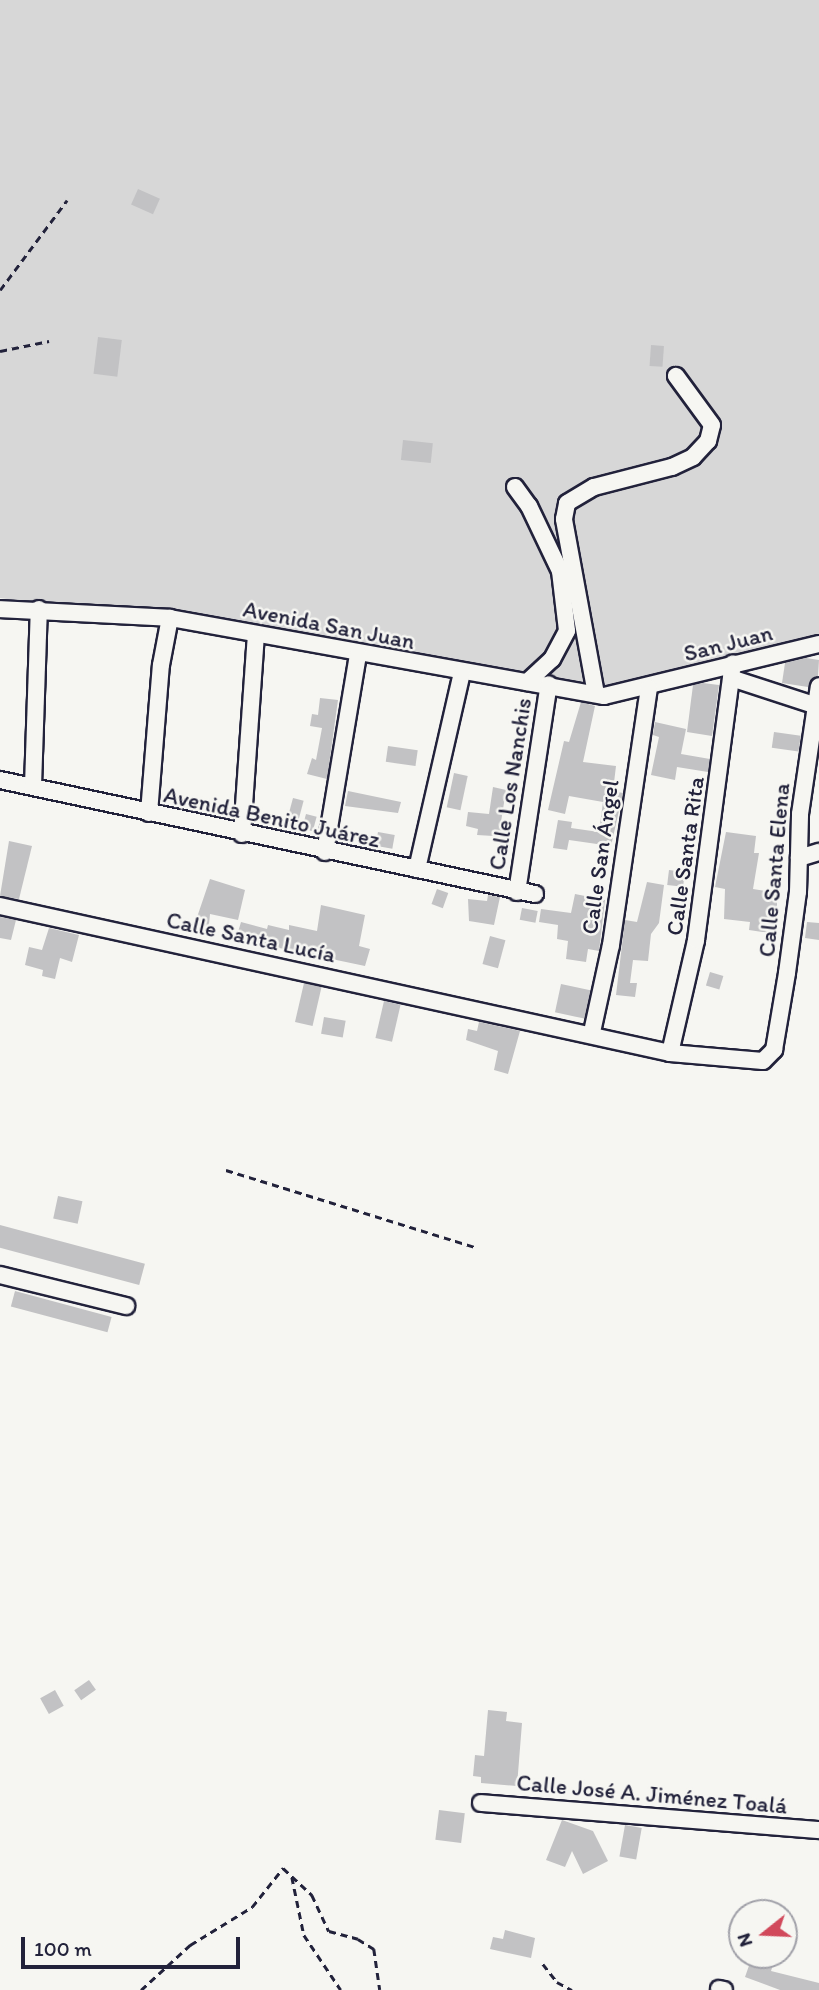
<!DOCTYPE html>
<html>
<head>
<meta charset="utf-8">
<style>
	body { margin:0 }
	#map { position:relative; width:819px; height:1990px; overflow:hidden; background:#f6f6f2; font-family:Itim,sans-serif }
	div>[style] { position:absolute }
	.green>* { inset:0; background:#d7d7d7 }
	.building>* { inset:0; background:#c2c2c4; transform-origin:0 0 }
	.path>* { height:2.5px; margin-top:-1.25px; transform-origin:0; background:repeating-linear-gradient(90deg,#22223b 0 7px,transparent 0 12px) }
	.roads { filter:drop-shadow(2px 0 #22223b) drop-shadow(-2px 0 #22223b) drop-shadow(0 2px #22223b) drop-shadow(0 -2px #22223b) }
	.minor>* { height:16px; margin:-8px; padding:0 8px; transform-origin:8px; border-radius:8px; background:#f6f6f2 }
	span { translate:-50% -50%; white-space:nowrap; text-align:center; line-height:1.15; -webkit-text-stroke:5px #f6f6f2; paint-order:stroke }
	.street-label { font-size:23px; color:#22223b }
	.north { position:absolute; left:728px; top:1899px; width:70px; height:70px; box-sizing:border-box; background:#f6f6f2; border:2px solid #a1a1a9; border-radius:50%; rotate:252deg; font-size:19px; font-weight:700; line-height:28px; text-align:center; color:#22223b }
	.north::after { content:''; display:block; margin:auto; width:24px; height:32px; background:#d1495b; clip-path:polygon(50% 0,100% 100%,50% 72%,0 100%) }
	.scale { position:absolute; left:21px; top:1937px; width:219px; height:32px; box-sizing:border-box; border:4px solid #22223b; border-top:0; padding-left:9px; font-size:21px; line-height:24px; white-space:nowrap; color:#22223b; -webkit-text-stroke:5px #f6f6f2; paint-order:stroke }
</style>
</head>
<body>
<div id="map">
	<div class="green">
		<div style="clip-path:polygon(0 0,819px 0,819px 646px,621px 688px,0 598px)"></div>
	</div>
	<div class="building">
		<div style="left:138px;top:189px;width:24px;height:17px;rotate:24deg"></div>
		<div style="left:98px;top:337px;width:24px;height:37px;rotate:7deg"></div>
		<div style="left:651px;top:345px;width:13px;height:21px;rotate:4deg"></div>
		<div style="left:403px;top:440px;width:30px;height:20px;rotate:6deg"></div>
		<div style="clip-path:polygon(806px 658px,819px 660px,818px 676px,808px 687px,782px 683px,785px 663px)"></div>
		<div style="clip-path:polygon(703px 683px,719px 685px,712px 736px,687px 732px,693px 685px)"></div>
		<div style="clip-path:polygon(320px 698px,338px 700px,327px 779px,307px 774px,312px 758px,316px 760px,322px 728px,310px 726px,312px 714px,318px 715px)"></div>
		<div style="clip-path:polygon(581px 702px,595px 706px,583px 762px,616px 766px,613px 791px,623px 793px,611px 846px,569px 840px,567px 850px,553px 848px,558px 820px,572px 822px,571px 828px,599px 832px,603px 802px,569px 796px,565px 814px,548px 810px,564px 741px,569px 742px)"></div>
		<div style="clip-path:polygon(655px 722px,686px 729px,681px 754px,710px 759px,708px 772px,677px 767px,675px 780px,651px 775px,659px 737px,653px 735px)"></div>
		<div style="left:774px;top:732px;width:27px;height:16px;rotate:8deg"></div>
		<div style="left:388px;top:746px;width:30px;height:16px;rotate:8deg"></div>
		<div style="left:454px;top:773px;width:14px;height:35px;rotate:12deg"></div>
		<div style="clip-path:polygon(493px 787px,506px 790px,501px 822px,511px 823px,510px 837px,477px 835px,478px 829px,466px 826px,468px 812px,489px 814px)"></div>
		<div style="clip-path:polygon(348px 791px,401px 802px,398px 813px,345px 806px)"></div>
		<div style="left:293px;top:798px;width:11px;height:19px;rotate:15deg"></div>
		<div style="left:306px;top:814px;width:11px;height:15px;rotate:15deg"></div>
		<div style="left:378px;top:832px;width:17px;height:14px;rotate:10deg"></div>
		<div style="clip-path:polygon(726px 832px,756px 836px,754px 853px,759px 853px,753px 889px,777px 893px,777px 934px,749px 930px,750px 922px,724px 919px,725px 889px,715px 887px)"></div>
		<div style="clip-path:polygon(9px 841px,32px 846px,19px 899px,0 896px)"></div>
		<div style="left:669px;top:870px;width:16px;height:15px;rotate:7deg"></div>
		<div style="clip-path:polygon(210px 879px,245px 890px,238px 920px,210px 914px,208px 935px,196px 934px,193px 929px)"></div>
		<div style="clip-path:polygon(647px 882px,664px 885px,659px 923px,651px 934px,648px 961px,633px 960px,630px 983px,637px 983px,635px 997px,616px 995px,625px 920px,637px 922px)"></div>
		<div style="left:437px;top:889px;width:12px;height:16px;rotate:20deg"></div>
		<div style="clip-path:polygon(575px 894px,605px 900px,599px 951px,588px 949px,586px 962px,566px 959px,568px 941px,557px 939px,558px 925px,539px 922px,541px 909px,571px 913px)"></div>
		<div style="clip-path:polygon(488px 895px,500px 897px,494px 925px,469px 921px,468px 899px,487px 901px)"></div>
		<div style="clip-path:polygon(321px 905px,365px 915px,359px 946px,370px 949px,365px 966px,236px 939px,241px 922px,267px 929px,268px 925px,289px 930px,289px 925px,317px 931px)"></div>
		<div style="left:522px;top:908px;width:16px;height:12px;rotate:11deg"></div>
		<div style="clip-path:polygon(0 917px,16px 920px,11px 940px,0 938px)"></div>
		<div style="clip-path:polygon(807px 922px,819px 923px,819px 940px,805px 938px)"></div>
		<div style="clip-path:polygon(49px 928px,79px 935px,72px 962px,60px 958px,55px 979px,42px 976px,43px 970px,25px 965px,29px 947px,42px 950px)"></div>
		<div style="left:490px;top:936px;width:16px;height:29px;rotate:15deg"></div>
		<div style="left:710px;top:972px;width:14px;height:14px;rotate:17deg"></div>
		<div style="left:304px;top:983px;width:18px;height:40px;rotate:13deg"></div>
		<div style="left:561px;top:984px;width:30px;height:29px;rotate:12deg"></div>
		<div style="left:384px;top:1001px;width:17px;height:38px;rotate:13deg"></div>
		<div style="left:324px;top:1017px;width:22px;height:17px;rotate:10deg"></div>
		<div style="clip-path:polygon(479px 1022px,520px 1031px,508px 1074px,494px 1070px,498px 1051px,466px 1040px,468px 1029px,477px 1031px)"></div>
		<div style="left:58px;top:1196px;width:25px;height:23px;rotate:12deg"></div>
		<div style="left:0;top:1225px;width:150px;height:22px;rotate:15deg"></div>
		<div style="left:15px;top:1291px;width:100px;height:16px;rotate:15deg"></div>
		<div style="left:89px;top:1680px;width:12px;height:18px;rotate:55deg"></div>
		<div style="left:55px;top:1690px;width:18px;height:17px;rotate:61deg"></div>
		<div style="clip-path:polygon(488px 1710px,507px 1712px,506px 1721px,522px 1723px,517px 1786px,481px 1783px,481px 1777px,473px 1776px,475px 1755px,484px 1756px)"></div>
		<div style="left:439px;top:1810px;width:26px;height:30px;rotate:7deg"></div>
		<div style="clip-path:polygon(562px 1820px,593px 1831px,608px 1861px,583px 1874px,572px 1851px,565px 1867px,546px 1860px)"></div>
		<div style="left:625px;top:1825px;width:17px;height:32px;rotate:10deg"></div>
		<div style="clip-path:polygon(505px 1930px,535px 1938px,531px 1958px,490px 1949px,493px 1937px,503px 1939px)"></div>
		<div style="clip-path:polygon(752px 1957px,773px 1965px,771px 1971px,819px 1983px,819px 1990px,780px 1990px,745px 1977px)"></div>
	</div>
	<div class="path">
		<div style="left:0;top:290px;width:112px;rotate:-53.3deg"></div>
		<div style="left:0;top:351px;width:50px;rotate:-11.5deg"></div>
		<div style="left:226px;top:1170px;width:261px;rotate:17.2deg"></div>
		<div style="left:292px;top:1877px;width:59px;rotate:78.3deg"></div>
		<div style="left:304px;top:1935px;width:66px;rotate:56.1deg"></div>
		<div style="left:543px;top:1964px;width:23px;rotate:52deg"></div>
		<div style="left:557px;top:1982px;width:17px;rotate:28deg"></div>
		<div style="left:141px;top:1990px;width:67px;rotate:-42.6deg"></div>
		<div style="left:190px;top:1945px;width:73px;rotate:-31.5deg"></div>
		<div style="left:252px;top:1907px;width:50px;rotate:-51.5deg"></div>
		<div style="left:283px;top:1868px;width:40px;rotate:43deg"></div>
		<div style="left:312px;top:1895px;width:40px;rotate:65deg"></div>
		<div style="left:329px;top:1931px;width:30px;rotate:15deg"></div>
		<div style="left:358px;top:1939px;width:19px;rotate:32deg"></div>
		<div style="left:374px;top:1949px;width:41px;rotate:81.7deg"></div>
	</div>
	<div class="roads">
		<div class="minor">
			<div style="left:515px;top:487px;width:24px;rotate:54deg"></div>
			<div style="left:529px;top:506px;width:72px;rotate:64.5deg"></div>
			<div style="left:560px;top:571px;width:60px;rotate:83.3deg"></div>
			<div style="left:567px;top:631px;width:32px;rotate:118deg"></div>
			<div style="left:552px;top:659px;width:34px;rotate:137deg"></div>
			<div style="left:0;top:609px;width:170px;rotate:3deg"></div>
			<div style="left:170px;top:618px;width:441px;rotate:10.2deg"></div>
			<div style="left:604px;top:696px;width:221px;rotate:-13.6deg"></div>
			<div style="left:731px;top:678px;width:90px;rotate:18deg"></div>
			<div style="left:596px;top:694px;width:178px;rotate:-100.4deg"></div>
			<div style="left:564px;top:519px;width:16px;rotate:-79deg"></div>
			<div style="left:567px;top:503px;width:31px;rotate:-31deg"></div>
			<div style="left:594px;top:487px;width:81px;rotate:-14.4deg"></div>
			<div style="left:672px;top:467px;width:23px;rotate:-25deg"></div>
			<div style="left:693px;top:457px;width:22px;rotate:-47deg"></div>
			<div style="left:708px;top:441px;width:16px;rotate:-76deg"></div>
			<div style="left:712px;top:425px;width:61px;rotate:-126.3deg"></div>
			<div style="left:0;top:780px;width:547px;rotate:12.03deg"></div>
			<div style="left:33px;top:786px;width:177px;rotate:-88.1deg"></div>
			<div style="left:149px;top:813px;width:148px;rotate:-85.4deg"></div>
			<div style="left:161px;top:665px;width:48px;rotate:-79.2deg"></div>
			<div style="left:242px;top:834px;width:199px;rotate:-86deg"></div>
			<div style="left:325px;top:852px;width:201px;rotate:-80.5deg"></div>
			<div style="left:799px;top:858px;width:21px;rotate:-17deg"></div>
			<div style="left:417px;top:869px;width:201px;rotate:-77.1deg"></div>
			<div style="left:517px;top:892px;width:210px;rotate:-81.3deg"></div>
			<div style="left:0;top:906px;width:686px;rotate:12.37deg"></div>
			<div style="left:670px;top:1053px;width:93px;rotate:4.9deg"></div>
			<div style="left:763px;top:1061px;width:16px;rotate:-45deg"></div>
			<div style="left:774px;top:1050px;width:78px;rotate:-80.4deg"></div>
			<div style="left:787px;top:973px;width:82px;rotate:-82.3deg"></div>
			<div style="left:798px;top:892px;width:78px;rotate:-88.5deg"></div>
			<div style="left:800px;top:814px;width:129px;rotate:-81.6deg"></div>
			<div style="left:592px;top:1032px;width:89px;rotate:-77.7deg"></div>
			<div style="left:611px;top:945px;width:260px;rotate:-81.6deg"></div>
			<div style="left:670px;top:1053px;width:116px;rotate:-77deg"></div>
			<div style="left:696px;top:940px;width:279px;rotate:-82.4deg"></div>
			<div style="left:0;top:1275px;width:130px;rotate:13.8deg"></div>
			<div style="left:481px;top:1803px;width:339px;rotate:4.6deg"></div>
			<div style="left:719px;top:1989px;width:5px;rotate:11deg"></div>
		</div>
	</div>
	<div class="street-label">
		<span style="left:329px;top:625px;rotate:11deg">Avenida San Juan</span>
		<span style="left:728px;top:643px;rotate:-14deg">San Juan</span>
		<span style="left:510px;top:784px;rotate:-81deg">Calle Los Nanchis</span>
		<span style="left:272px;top:817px;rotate:12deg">Avenida Benito Juárez</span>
		<span style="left:685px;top:856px;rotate:-82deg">Calle Santa Rita</span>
		<span style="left:600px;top:857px;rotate:-82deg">Calle San Ángel</span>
		<span style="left:774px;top:870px;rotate:-85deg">Calle Santa Elena</span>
		<span style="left:251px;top:937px;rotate:12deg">Calle Santa Lucía</span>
		<span style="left:652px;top:1794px;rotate:5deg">Calle José A. Jiménez Toalá</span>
	</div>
	<div class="north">N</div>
	<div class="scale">100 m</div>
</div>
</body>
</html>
